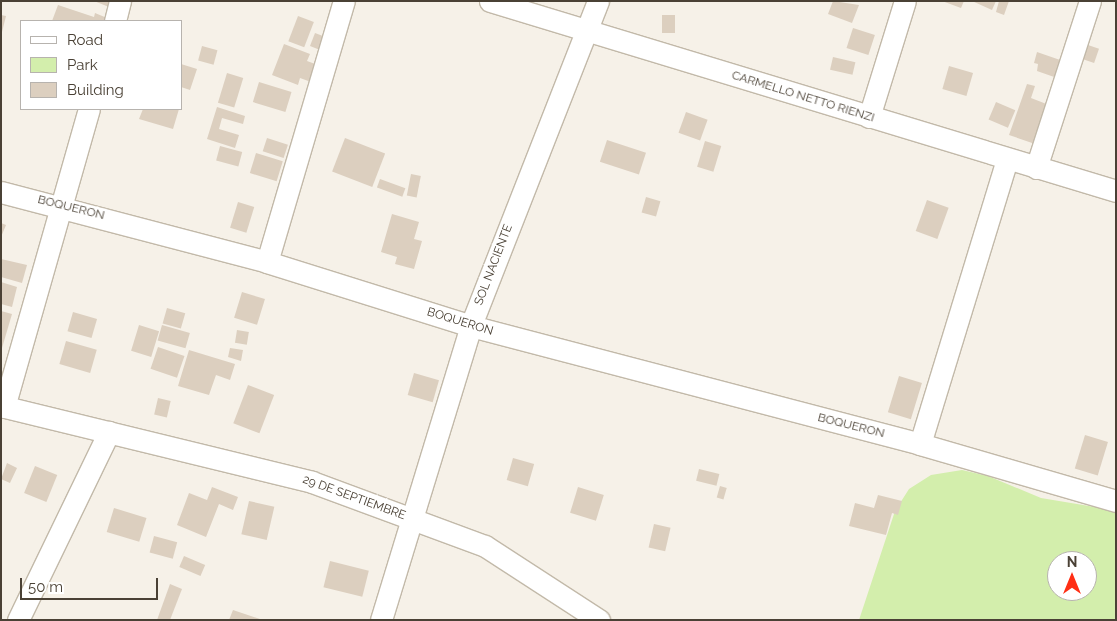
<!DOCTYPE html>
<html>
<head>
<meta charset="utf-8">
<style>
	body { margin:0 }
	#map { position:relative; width:1117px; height:621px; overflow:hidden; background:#f6f1e8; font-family:Raleway,sans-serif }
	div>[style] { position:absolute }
	.green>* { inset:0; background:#d3eeac }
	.building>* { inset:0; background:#dccfbf; transform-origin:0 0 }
	.roads { filter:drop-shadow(1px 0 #c2b9a9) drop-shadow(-1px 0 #c2b9a9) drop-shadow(0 1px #c2b9a9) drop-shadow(0 -1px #c2b9a9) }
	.minor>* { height:21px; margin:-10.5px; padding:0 10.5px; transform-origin:10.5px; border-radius:10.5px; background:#fff }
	span { translate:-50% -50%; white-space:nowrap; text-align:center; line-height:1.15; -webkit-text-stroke:4.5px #fff; paint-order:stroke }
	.street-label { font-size:12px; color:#4a4135 }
	.frame { position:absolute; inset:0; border:2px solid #4a4135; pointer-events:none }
	.legend { position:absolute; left:20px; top:20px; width:162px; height:90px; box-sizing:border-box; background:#fff; border:1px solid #b7b3ae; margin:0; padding:6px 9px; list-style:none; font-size:15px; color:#4a4135 }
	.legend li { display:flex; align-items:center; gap:10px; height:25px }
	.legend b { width:25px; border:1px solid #b7b3ae }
	.north { position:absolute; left:1047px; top:551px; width:50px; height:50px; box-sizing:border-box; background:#fff; border:1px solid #b7b3ae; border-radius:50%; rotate:0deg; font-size:14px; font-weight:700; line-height:20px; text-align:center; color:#4a4135 }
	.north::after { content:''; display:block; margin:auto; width:18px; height:22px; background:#ff2f15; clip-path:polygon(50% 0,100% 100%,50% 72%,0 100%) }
	.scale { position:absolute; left:20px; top:578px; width:138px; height:22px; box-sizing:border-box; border:2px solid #4a4135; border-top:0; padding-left:6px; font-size:15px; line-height:18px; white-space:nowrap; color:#4a4135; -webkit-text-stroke:4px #fff; paint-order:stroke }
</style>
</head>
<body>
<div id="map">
	<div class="green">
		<div style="clip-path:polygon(evenodd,962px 470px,988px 476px,1041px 498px,1095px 507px,1116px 505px,1116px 620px,859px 620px,895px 511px,909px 489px,931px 475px,962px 470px,1057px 561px,1087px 561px,1087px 591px,1057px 591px,1057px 561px)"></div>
	</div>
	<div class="building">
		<div style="clip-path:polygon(94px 1px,111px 1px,109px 7px)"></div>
		<div style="clip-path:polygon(833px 1px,859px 5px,852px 23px,828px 14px)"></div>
		<div style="clip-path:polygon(942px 1px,964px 1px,961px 8px)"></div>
		<div style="clip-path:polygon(972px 1px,996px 1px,992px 10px)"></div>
		<div style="clip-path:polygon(999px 1px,1009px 1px,1004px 15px,996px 12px)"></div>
		<div style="clip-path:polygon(58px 5px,94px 17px,95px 13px,107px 18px,105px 21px,52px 21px)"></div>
		<div style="clip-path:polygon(1px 15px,6px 16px,2px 32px,1px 32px)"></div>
		<div style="left:662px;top:15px;width:13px;height:18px"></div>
		<div style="left:298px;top:16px;width:17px;height:27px;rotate:21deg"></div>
		<div style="left:853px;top:28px;width:23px;height:21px;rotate:18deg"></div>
		<div style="left:315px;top:33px;width:17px;height:14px;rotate:21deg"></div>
		<div style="left:1082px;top:43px;width:18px;height:15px;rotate:19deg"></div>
		<div style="clip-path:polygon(284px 44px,310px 54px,307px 61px,318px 65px,311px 82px,300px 78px,298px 85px,272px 75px)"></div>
		<div style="left:202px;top:46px;width:16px;height:15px;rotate:15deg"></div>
		<div style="clip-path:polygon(1037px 52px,1063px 61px,1057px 78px,1037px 71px,1038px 64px,1034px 63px)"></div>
		<div style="left:833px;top:57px;width:23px;height:13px;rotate:13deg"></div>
		<div style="clip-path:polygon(181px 64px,197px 69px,190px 90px,181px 87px)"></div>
		<div style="left:949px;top:66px;width:25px;height:24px;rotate:16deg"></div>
		<div style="left:227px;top:73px;width:17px;height:31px;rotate:17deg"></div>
		<div style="left:259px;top:82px;width:34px;height:21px;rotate:17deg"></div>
		<div style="clip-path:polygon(1027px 84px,1035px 86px,1031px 98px,1049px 105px,1035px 144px,1009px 135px)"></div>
		<div style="left:996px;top:102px;width:21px;height:19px;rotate:23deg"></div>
		<div style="clip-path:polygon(217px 107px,245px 116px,243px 124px,222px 118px,219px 129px,239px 135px,235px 148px,207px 139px)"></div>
		<div style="clip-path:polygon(143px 109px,179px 109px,173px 129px,139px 119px)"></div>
		<div style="left:686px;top:112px;width:23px;height:22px;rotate:20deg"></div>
		<div style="left:267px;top:138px;width:22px;height:14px;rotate:18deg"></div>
		<div style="left:345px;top:138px;width:43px;height:36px;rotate:21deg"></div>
		<div style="left:607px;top:140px;width:41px;height:23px;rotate:18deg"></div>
		<div style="left:705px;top:141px;width:17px;height:27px;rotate:17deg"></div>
		<div style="left:220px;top:146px;width:23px;height:15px;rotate:15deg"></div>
		<div style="left:256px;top:153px;width:28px;height:21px;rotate:17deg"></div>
		<div style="left:411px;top:174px;width:10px;height:22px;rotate:11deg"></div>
		<div style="left:380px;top:179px;width:27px;height:9px;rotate:20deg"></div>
		<div style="left:646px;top:197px;width:15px;height:16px;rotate:16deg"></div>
		<div style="left:927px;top:200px;width:23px;height:33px;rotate:20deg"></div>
		<div style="left:238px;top:202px;width:17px;height:27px;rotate:17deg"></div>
		<div style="clip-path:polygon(392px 214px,419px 222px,414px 239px,422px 241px,414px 269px,395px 264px,397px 257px,381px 252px)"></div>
		<div style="clip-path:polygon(1px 223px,6px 225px,1px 237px)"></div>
		<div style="clip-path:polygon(1px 259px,27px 265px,22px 283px,1px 277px)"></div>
		<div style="clip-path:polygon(1px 282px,17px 287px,12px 307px,1px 304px)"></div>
		<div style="left:242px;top:292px;width:24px;height:27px;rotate:17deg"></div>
		<div style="left:167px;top:308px;width:19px;height:16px;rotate:16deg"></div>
		<div style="clip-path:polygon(1px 311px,12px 314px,2px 348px,1px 348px)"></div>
		<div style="left:73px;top:312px;width:25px;height:20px;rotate:16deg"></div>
		<div style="left:139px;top:325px;width:21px;height:27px;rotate:17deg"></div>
		<div style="left:162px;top:325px;width:29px;height:16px;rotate:16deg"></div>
		<div style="left:237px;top:330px;width:12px;height:13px;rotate:9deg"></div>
		<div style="left:66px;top:341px;width:32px;height:24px;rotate:16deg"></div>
		<div style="left:158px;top:347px;width:28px;height:23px;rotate:19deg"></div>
		<div style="clip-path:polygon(230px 348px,243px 350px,241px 361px,228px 357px)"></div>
		<div style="clip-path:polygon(189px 350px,235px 364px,230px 380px,216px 375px,209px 395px,178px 386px)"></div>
		<div style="left:414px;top:373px;width:26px;height:23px;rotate:16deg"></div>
		<div style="left:899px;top:376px;width:24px;height:38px;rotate:17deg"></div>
		<div style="left:248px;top:385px;width:28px;height:41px;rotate:21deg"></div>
		<div style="left:158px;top:398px;width:13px;height:17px;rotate:13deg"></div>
		<div style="left:1085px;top:435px;width:24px;height:35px;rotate:17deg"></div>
		<div style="left:513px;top:458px;width:22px;height:23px;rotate:16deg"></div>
		<div style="clip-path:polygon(7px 463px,17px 468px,10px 483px,1px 479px)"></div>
		<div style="left:35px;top:466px;width:24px;height:29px;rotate:22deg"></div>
		<div style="left:699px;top:469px;width:21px;height:12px;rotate:14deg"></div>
		<div style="left:720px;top:486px;width:7px;height:12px;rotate:16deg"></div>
		<div style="clip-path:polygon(212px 487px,238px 497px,233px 510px,219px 504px,206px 537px,177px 525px,189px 493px,207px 500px)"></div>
		<div style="left:578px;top:487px;width:27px;height:27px;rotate:17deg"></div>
		<div style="clip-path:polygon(878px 495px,902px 501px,898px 515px,892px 513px,886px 535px,849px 526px,855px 503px,874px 508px)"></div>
		<div style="left:249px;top:501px;width:26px;height:34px;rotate:13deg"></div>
		<div style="left:114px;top:508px;width:34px;height:25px;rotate:17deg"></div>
		<div style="left:654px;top:524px;width:17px;height:24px;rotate:13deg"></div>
		<div style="left:154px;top:536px;width:24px;height:17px;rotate:15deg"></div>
		<div style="left:184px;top:556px;width:23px;height:12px;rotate:23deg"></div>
		<div style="left:330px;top:561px;width:40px;height:27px;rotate:14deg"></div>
		<div style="clip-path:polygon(170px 584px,182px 589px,170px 620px,157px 620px)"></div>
		<div style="clip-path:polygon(233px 610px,260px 619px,260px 620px,229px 620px)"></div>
	</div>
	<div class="roads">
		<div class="minor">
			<div style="left:490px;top:1px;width:654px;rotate:16.88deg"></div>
			<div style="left:115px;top:21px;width:21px;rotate:-76deg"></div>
			<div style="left:869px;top:117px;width:121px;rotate:-72.8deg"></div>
			<div style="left:1036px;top:168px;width:176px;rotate:-72.1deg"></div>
			<div style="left:1px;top:192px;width:275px;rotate:14.7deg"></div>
			<div style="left:267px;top:262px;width:214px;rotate:17.4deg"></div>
			<div style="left:471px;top:326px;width:464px;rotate:14.7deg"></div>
			<div style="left:920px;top:444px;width:204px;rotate:16.2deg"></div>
			<div style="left:267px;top:262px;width:272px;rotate:-73.6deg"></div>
			<div style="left:1px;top:406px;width:320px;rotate:13.7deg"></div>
			<div style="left:312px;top:482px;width:184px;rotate:20.3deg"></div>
			<div style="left:485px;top:546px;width:136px;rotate:33deg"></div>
			<div style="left:4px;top:407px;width:310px;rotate:-74.1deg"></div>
			<div style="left:920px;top:444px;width:297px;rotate:-73deg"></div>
			<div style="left:18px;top:620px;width:209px;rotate:-64.2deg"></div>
			<div style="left:381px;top:620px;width:314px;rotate:-73deg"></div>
			<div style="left:473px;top:320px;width:343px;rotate:-68.6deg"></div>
		</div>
	</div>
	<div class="street-label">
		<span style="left:803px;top:97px;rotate:17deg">CARMELLO NETTO RIENZI</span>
		<span style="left:71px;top:208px;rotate:14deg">BOQUERON</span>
		<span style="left:494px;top:265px;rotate:-69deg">SOL NACIENTE</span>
		<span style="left:460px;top:322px;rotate:17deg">BOQUERON</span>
		<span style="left:851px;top:426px;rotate:14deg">BOQUERON</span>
		<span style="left:354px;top:498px;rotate:20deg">29 DE SEPTIEMBRE</span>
	</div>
	<div class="frame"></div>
	<ul class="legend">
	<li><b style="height:6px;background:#fff"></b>Road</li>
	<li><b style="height:14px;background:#d3eeac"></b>Park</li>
	<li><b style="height:14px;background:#dccfbf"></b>Building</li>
	</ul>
	<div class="north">N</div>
	<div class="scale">50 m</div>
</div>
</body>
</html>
